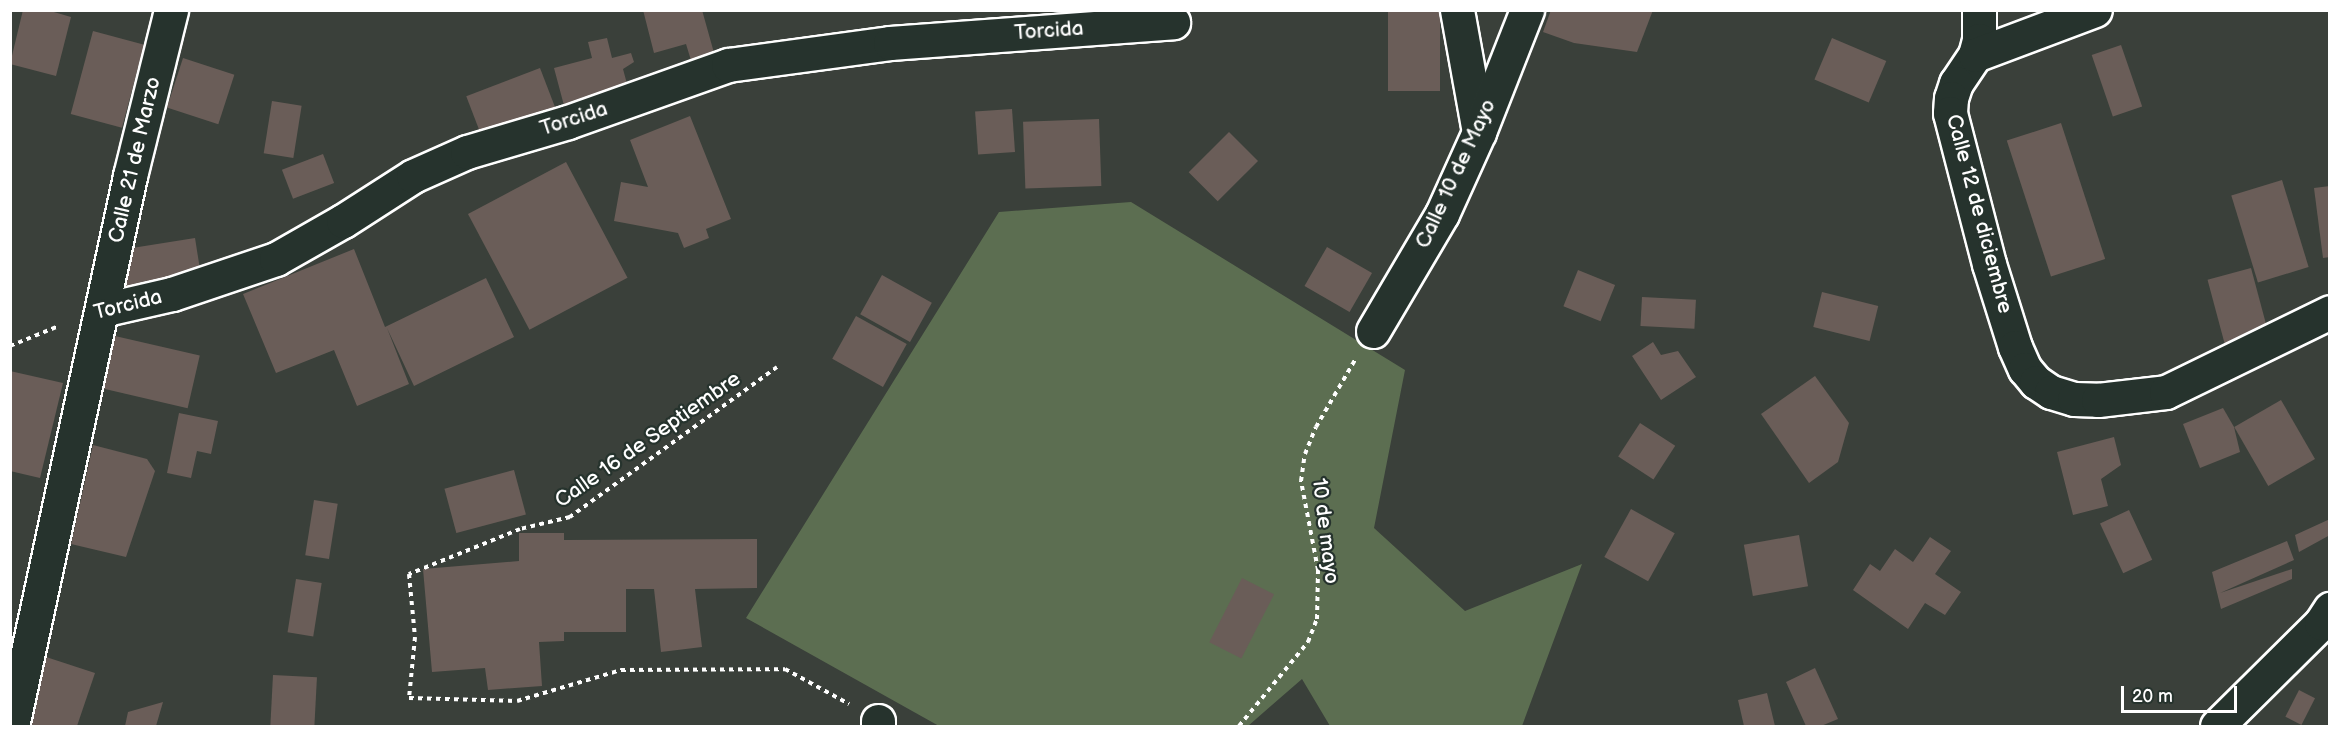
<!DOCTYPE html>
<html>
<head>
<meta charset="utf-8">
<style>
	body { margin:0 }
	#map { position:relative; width:2340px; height:737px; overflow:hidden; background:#3a403a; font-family:"Balsamiq Sans",sans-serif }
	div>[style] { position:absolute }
	.green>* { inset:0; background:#5c6e51 }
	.building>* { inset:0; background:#6a5d58; transform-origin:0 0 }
	.path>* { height:4px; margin-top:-2px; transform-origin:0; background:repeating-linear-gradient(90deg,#fff 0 4.5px,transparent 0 9px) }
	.roads { filter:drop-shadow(2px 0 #fff) drop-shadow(-2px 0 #fff) drop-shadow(0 2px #fff) drop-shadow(0 -2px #fff) }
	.street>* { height:33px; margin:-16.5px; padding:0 16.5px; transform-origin:16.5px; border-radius:16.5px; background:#26332d }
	span { translate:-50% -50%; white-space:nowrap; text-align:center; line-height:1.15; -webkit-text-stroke:4.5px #26332d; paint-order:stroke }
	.street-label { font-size:21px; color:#fff }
	.frame { position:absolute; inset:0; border:12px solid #fff; pointer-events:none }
	.scale { position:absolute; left:2121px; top:686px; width:116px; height:27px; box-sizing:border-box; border:3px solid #fff; border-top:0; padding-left:8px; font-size:18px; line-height:21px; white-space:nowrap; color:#fff; -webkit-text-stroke:4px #26332d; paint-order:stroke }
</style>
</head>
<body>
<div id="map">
	<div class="green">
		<div style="clip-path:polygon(1131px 202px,1405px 370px,1374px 528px,1465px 611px,1582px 564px,1522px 726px,1330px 726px,1302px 679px,1248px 726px,939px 726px,746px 618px,999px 212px)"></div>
	</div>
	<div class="building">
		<div style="clip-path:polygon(23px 10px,47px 10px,71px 17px,56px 76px,10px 64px)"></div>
		<div style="clip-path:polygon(643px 10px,702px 10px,716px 60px,693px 67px,686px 44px,654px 53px)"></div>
		<div style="left:1388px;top:10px;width:52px;height:81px"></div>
		<div style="clip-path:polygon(1551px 10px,1653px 10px,1637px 52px,1574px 43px,1543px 32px)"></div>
		<div style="left:93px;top:31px;width:53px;height:86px;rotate:15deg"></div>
		<div style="clip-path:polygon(607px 38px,612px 58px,631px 53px,634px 62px,623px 69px,630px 95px,566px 113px,554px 68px,592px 58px,588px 42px)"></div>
		<div style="left:1832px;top:38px;width:59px;height:45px;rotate:23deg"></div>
		<div style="left:2121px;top:45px;width:65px;height:31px;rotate:71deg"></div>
		<div style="left:183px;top:58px;width:54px;height:52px;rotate:18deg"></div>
		<div style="left:540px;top:68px;width:48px;height:79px;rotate:69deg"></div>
		<div style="left:272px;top:101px;width:30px;height:53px;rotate:9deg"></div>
		<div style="left:1012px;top:109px;width:43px;height:37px;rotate:86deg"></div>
		<div style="clip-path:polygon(690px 116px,731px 219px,706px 229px,709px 238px,684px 248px,678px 233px,614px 221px,621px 182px,648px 187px,630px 140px)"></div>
		<div style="left:1099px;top:119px;width:67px;height:76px;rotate:88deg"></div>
		<div style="left:2061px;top:123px;width:143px;height:57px;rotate:72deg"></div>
		<div style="left:1229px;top:132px;width:41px;height:57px;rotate:45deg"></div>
		<div style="left:323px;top:154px;width:31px;height:44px;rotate:69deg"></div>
		<div style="left:566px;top:162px;width:131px;height:111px;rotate:62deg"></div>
		<div style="left:2282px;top:180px;width:91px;height:53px;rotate:73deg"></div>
		<div style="clip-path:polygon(2330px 186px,2330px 257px,2323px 258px,2314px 188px)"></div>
		<div style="left:195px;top:238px;width:40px;height:78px;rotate:81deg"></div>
		<div style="left:1327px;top:247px;width:52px;height:45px;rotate:30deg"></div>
		<div style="clip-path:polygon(354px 249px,385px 327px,486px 278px,514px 337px,414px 386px,387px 328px,409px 384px,357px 406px,334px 350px,276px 373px,243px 294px)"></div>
		<div style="left:2251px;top:268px;width:66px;height:45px;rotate:75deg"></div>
		<div style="left:1578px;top:270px;width:40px;height:39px;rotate:22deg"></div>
		<div style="left:882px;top:275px;width:57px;height:45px;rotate:29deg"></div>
		<div style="left:1822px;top:292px;width:58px;height:36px;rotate:14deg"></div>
		<div style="left:1642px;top:297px;width:54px;height:29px;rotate:3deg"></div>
		<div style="left:856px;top:316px;width:58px;height:49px;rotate:29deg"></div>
		<div style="left:115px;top:336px;width:87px;height:54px;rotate:13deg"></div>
		<div style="clip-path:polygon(1653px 342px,1661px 355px,1678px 351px,1696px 377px,1661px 400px,1632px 356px)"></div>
		<div style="clip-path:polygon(10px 371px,63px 383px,40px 478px,10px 471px)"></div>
		<div style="clip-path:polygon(1815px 376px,1849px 423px,1838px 462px,1809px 483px,1761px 414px)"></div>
		<div style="left:2281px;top:400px;width:68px;height:54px;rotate:60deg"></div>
		<div style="clip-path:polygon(2223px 408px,2234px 427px,2240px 452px,2200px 468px,2183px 424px)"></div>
		<div style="clip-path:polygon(179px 413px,218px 421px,211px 454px,197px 451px,191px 478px,167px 473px)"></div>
		<div style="left:1640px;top:423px;width:42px;height:40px;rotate:33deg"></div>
		<div style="clip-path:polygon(2114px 437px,2121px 465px,2101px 479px,2108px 506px,2073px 515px,2057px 452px)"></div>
		<div style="clip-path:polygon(93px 445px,147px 459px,155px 471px,126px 557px,71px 544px)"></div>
		<div style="left:514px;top:470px;width:46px;height:72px;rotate:75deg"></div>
		<div style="left:314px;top:500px;width:24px;height:56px;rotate:9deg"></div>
		<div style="left:1631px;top:509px;width:50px;height:55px;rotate:29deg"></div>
		<div style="left:2129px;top:510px;width:55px;height:32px;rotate:65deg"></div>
		<div style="clip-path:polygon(2330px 519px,2330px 535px,2299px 552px,2295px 535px)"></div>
		<div style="clip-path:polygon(519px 533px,564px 533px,564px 540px,757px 539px,757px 588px,695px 589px,702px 647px,661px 652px,654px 589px,626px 589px,626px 632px,564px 632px,564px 641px,539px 642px,542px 686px,488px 690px,485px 668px,432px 672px,423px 569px,519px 561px)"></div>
		<div style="left:1799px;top:535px;width:52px;height:56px;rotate:80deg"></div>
		<div style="clip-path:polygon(1930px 537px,1951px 551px,1935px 574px,1961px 592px,1945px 615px,1925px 603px,1908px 629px,1853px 590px,1870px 564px,1880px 571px,1895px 549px,1913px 562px)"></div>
		<div style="clip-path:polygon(2287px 541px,2294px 560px,2220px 593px,2292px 569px,2292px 579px,2221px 609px,2212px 572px)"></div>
		<div style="left:1242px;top:578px;width:36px;height:72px;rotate:27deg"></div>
		<div style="left:296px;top:579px;width:26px;height:54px;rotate:9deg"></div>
		<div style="clip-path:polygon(43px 656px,95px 673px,77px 726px,21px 726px)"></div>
		<div style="clip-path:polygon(1815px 668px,1838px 719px,1821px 726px,1806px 726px,1786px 682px)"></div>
		<div style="left:273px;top:675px;width:44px;height:51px;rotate:3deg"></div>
		<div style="left:2299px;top:690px;width:18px;height:30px;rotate:27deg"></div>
		<div style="clip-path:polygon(1767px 693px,1775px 726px,1744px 726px,1738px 700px)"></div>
		<div style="clip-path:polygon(163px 702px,156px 726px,125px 726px,128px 712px)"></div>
	</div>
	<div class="path">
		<div style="left:10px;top:346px;width:53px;rotate:-22.2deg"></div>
		<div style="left:777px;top:367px;width:256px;rotate:144.1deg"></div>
		<div style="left:570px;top:517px;width:51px;rotate:166.5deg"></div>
		<div style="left:520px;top:529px;width:120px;rotate:157.9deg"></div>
		<div style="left:409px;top:574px;width:63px;rotate:84.6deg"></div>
		<div style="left:415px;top:637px;width:61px;rotate:95.6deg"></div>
		<div style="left:409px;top:698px;width:108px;rotate:1.6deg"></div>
		<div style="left:517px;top:701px;width:109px;rotate:-16.6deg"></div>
		<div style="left:621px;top:670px;width:164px;rotate:-0.3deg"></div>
		<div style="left:785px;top:669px;width:73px;rotate:28.7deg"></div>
		<div style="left:1239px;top:726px;width:109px;rotate:-50.6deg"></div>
		<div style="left:1308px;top:642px;width:25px;rotate:-69deg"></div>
		<div style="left:1317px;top:619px;width:49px;rotate:-88.8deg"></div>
		<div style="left:1318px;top:570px;width:91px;rotate:-100.8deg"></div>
		<div style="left:1301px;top:481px;width:27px;rotate:-82deg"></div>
		<div style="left:1305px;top:454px;width:29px;rotate:-68deg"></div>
		<div style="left:1316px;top:427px;width:78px;rotate:-59.8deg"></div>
	</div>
	<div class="roads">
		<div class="street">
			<div style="left:1457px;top:10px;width:124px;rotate:79.8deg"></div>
			<div style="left:1979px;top:10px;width:30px;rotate:90deg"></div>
			<div style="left:1979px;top:40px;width:16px;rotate:105deg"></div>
			<div style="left:1975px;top:55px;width:34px;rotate:124deg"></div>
			<div style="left:1956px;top:83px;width:16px;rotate:108deg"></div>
			<div style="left:1951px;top:98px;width:15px;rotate:94deg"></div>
			<div style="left:1950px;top:113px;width:156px;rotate:75.5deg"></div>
			<div style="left:1989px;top:264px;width:87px;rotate:72.6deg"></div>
			<div style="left:2015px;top:347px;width:24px;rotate:66deg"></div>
			<div style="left:2025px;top:369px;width:17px;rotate:50deg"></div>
			<div style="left:2036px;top:382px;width:18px;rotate:34deg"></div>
			<div style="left:2051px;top:392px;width:24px;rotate:17deg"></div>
			<div style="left:2074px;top:399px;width:24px;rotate:2deg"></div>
			<div style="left:2098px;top:400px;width:68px;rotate:-6.7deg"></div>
			<div style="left:2166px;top:392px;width:182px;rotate:-26deg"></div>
			<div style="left:1975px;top:55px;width:128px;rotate:-20.6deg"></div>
			<div style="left:102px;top:310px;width:72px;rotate:-12.9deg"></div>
			<div style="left:172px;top:294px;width:110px;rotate:-18.6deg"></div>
			<div style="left:276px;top:259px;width:77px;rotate:-29.6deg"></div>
			<div style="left:343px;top:221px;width:83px;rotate:-32.7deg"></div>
			<div style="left:413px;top:176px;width:59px;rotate:-24deg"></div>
			<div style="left:467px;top:152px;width:105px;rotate:-16.5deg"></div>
			<div style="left:568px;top:122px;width:170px;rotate:-19.6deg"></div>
			<div style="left:728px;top:65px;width:163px;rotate:-7.7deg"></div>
			<div style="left:890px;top:43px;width:284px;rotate:-4.2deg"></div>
			<div style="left:1373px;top:331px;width:136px;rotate:-59.5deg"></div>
			<div style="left:1442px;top:214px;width:90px;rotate:-65.7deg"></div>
			<div style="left:1479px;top:132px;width:131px;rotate:-68.5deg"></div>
			<div style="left:12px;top:726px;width:563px;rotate:-77.89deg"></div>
			<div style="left:130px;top:176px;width:171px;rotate:-76.1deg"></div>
			<div style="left:878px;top:726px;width:5px;rotate:-90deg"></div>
			<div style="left:2217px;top:726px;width:146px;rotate:-44.7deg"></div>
			<div style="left:2321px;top:623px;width:17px;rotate:-57deg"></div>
		</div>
	</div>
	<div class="street-label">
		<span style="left:1049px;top:31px;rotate:-4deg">Torcida</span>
		<span style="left:574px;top:119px;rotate:-18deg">Torcida</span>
		<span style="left:135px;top:160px;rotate:-77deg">Calle 21 de Marzo</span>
		<span style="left:1456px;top:174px;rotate:-65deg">Calle 10 de Mayo</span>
		<span style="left:1979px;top:214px;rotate:75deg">Calle 12 de diciembre</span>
		<span style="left:128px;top:305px;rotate:-14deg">Torcida</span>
		<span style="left:648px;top:440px;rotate:-35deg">Calle 16 de Septiembre</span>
		<span style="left:1325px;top:531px;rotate:83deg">10 de mayo</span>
	</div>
	<div class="frame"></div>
	<div class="scale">20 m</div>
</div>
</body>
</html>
